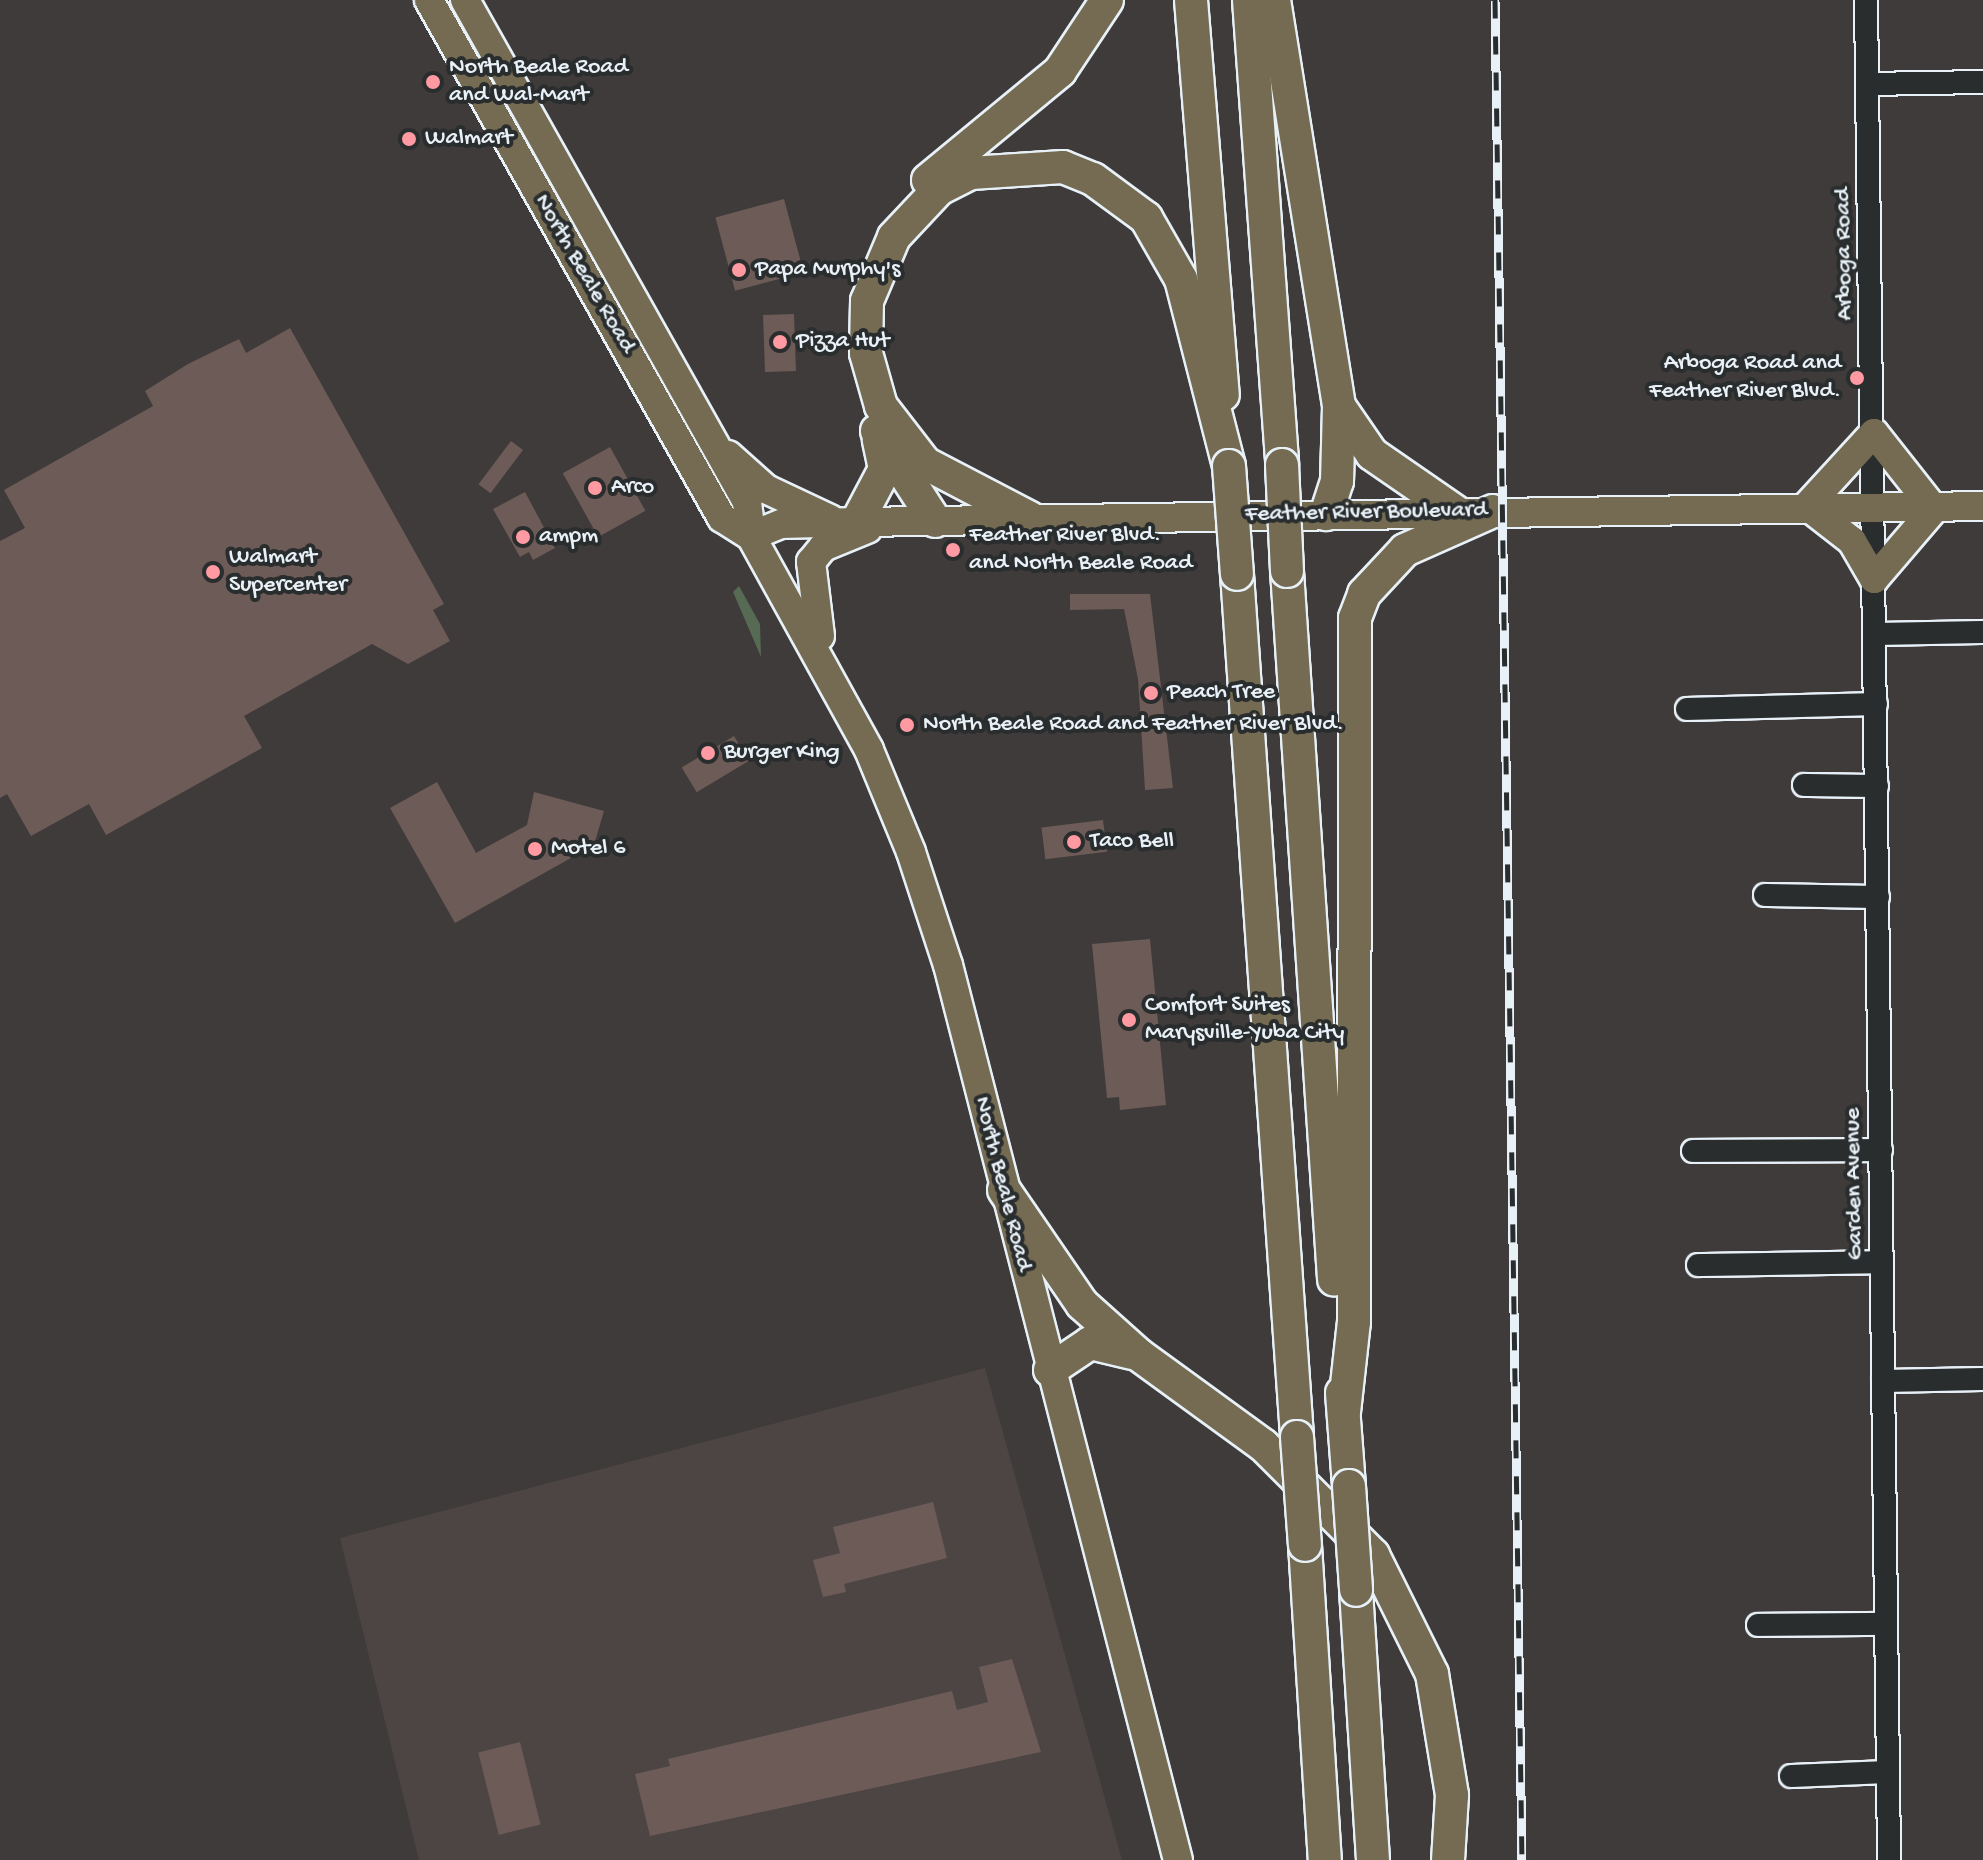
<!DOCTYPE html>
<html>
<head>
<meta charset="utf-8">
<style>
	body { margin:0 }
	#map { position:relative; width:1983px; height:1860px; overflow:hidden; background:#3e3b3a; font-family:"Gochi Hand",sans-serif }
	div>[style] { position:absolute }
	.built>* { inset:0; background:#4c4543 }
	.green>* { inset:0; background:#576a54 }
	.building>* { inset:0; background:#6d5b57; transform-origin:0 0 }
	.roads { filter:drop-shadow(2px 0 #e8f1f8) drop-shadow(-2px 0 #e8f1f8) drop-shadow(0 2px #e8f1f8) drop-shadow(0 -2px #e8f1f8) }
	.minor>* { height:22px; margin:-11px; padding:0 11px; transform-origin:11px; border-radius:11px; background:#2a2d2e }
	.major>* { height:28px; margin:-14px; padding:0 14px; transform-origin:14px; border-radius:14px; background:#746b52 }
	.highway>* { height:32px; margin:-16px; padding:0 16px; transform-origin:16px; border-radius:16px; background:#746b52 }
	.rail>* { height:9px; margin-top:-4.5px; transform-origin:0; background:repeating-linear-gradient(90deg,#2a2d2e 0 18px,#e8f1f8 0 36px); box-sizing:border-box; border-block:2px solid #e8f1f8 }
	.bridges { filter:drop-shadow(2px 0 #e8f1f8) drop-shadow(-2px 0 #e8f1f8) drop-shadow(0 2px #e8f1f8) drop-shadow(0 -2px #e8f1f8) }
	.highway-bridge>* { height:32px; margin:-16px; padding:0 16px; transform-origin:16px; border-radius:16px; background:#746b52 }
	.dots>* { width:22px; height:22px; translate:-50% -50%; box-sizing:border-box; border:4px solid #2a2d2e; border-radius:50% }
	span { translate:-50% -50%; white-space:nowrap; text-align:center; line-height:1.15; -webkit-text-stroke:8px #2a2d2e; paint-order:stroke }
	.poi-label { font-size:24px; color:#e8f1f8 }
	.left { translate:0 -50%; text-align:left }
	.right { translate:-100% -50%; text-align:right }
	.street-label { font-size:24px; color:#e8f1f8 }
</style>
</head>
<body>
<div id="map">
	<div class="built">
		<div style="clip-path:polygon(985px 1368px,1122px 1860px,419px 1860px,340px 1538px)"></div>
	</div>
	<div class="green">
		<div style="clip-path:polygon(739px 586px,760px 624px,761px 657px,733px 592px)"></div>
	</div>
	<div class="building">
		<div style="left:784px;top:199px;width:76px;height:71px;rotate:75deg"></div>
		<div style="left:794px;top:314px;width:57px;height:31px;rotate:88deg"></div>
		<div style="clip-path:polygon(290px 328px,444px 604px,433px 610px,450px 641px,408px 664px,372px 644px,244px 716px,262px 748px,106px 835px,89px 804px,31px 836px,7px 794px,0 798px,0 541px,25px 528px,4px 490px,153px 406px,145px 391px,188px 364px,239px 339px,246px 353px)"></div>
		<div style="left:511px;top:441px;width:15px;height:54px;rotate:37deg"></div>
		<div style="left:610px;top:447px;width:73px;height:54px;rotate:61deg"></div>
		<div style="clip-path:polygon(525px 492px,555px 548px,533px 560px,529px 552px,520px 557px,493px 509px)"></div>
		<div style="clip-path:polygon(1070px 594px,1150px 594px,1173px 788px,1145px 790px,1138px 679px,1124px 609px,1070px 610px)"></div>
		<div style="left:734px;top:736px;width:29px;height:61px;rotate:59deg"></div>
		<div style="clip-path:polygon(437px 782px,476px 853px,527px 825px,534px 792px,604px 811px,594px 845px,455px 923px,390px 808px)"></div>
		<div style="left:1103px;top:820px;width:32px;height:62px;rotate:83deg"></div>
		<div style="clip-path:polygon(1150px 939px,1166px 1105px,1120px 1110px,1119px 1097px,1107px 1098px,1092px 944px)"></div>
		<div style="clip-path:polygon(933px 1502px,947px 1558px,844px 1584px,846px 1592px,823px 1597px,813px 1560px,840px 1553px,833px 1527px)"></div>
		<div style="clip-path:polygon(1012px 1659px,1041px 1752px,650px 1836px,635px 1774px,670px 1766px,668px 1759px,952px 1691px,957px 1710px,988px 1702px,979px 1667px)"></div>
		<div style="left:520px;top:1742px;width:85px;height:43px;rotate:76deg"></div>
	</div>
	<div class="roads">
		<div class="minor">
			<div style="left:1866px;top:0;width:1860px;rotate:89.29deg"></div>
			<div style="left:1868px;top:84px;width:115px;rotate:-1deg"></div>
			<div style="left:1875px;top:634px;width:108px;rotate:-1.1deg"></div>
			<div style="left:1687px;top:709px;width:189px;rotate:-1.5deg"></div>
			<div style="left:1804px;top:785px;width:73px;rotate:0.8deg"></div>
			<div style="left:1765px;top:895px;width:113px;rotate:1deg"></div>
			<div style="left:1693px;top:1151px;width:188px;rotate:-0.3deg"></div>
			<div style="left:1698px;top:1265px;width:184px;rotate:-0.9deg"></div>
			<div style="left:1883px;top:1381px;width:100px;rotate:-1.1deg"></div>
			<div style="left:1758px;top:1625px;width:127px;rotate:-0.5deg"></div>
			<div style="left:1791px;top:1776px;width:97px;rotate:-2.4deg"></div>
		</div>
		<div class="major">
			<div style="left:429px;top:0;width:595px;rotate:60.51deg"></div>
			<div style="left:722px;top:518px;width:34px;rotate:32deg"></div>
			<div style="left:465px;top:0;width:576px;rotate:60.67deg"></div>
			<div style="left:747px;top:502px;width:34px;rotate:83deg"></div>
			<div style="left:751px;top:536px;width:244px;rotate:61.1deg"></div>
			<div style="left:869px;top:750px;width:110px;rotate:67.6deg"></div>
			<div style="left:911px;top:852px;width:119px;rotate:71.9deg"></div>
			<div style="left:948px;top:965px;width:924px;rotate:75.59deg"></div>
			<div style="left:728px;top:455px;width:51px;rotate:41.8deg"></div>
			<div style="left:766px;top:489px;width:71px;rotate:25.1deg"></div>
			<div style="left:1807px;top:506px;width:99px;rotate:-47.5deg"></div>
			<div style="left:1874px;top:433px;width:97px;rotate:51.7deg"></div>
			<div style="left:1934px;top:509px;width:92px;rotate:130.6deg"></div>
			<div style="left:1807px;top:506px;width:57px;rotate:37.9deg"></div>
			<div style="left:1852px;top:541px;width:44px;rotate:59.9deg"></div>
			<div style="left:751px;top:536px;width:32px;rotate:-22deg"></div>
			<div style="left:781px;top:524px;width:76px;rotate:-1.5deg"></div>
			<div style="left:857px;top:522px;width:1126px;rotate:-0.81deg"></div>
			<div style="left:820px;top:636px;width:75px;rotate:-96.9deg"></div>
			<div style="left:811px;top:562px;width:19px;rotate:-51deg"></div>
			<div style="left:823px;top:547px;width:48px;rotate:-22.2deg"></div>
		</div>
		<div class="highway">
			<div style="left:1191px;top:0;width:396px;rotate:85.4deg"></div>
			<div style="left:1249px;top:0;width:466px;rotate:85.9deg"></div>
			<div style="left:1274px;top:0;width:411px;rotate:80.9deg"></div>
			<div style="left:1339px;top:406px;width:75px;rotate:91.5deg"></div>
			<div style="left:1337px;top:481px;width:35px;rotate:108deg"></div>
			<div style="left:928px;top:180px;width:171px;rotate:-39.5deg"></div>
			<div style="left:1060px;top:71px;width:85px;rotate:-56.5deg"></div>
			<div style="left:1339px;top:406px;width:58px;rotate:55.5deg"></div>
			<div style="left:1372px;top:454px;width:102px;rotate:34.6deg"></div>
			<div style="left:877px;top:431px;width:107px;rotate:57.2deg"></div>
			<div style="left:1030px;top:518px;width:119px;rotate:-152.4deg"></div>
			<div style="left:925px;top:463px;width:72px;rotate:-127.7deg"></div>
			<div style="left:881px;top:406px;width:55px;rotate:-105.8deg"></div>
			<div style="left:866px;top:353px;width:52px;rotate:-88.9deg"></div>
			<div style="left:867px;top:301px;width:69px;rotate:-67.1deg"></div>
			<div style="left:894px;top:237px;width:66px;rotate:-46.8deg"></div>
			<div style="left:939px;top:189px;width:36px;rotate:-27deg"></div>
			<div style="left:971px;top:173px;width:92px;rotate:-3.7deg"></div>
			<div style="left:1063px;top:167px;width:32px;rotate:22deg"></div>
			<div style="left:1093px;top:179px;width:66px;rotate:36.3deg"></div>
			<div style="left:1146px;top:218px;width:70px;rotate:60.2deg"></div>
			<div style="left:1181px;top:279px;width:193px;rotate:75.6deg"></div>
			<div style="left:857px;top:522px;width:60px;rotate:-62.2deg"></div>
			<div style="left:885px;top:469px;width:30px;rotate:-102deg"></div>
			<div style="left:1287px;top:571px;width:710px;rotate:86.2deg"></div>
			<div style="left:1237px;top:574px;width:865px;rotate:86.02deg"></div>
			<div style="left:1004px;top:1190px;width:138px;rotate:55.6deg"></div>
			<div style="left:1082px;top:1304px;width:76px;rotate:41.8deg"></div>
			<div style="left:1139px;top:1355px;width:153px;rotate:36deg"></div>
			<div style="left:1263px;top:1445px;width:156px;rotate:45deg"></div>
			<div style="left:1373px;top:1555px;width:133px;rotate:63.6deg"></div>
			<div style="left:1432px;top:1674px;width:123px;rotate:80.6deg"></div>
			<div style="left:1452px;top:1795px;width:65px;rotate:93.5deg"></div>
			<div style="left:1050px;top:1370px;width:48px;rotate:-34deg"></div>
			<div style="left:1090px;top:1343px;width:43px;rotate:13.4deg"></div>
			<div style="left:1342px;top:1393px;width:93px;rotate:85.7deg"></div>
			<div style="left:1344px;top:1412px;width:91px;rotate:-83.7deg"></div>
			<div style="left:1354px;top:1322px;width:704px;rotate:-89.92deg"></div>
			<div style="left:1355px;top:618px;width:26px;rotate:-69deg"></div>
			<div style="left:1364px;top:594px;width:60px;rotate:-47deg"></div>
			<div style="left:1405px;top:550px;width:96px;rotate:-23.9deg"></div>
			<div style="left:1305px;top:1545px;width:316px;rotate:86.4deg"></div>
			<div style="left:1356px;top:1590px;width:271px;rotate:86.4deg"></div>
		</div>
	</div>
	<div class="rail">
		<div style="left:1495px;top:0;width:1860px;rotate:89.17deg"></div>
	</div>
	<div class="bridges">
		<div class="highway-bridge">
			<div style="left:1282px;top:465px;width:106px;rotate:87.3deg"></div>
			<div style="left:1229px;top:466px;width:108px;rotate:85.8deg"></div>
			<div style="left:1297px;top:1437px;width:108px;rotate:85.8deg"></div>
			<div style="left:1349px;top:1486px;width:104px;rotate:86.1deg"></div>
		</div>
	</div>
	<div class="dots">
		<div style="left:433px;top:82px;background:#ff9aa2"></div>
		<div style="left:409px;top:139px;background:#ff9aa2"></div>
		<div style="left:739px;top:270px;background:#ff9aa2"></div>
		<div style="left:780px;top:342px;background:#ff9aa2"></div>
		<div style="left:1857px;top:378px;background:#ff9aa2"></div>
		<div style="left:595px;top:488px;background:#ff9aa2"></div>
		<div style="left:523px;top:537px;background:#ff9aa2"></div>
		<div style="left:953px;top:550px;background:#ff9aa2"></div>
		<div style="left:213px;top:572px;background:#ff9aa2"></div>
		<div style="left:1151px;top:693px;background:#ff9aa2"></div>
		<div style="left:907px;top:725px;background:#ff9aa2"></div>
		<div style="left:708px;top:753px;background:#ff9aa2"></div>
		<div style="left:1074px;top:842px;background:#ff9aa2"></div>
		<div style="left:535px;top:849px;background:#ff9aa2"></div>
		<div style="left:1129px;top:1020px;background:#ff9aa2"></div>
	</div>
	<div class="poi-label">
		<span class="left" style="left:449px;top:82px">North Beale Road<br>and Wal-Mart</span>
		<span class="left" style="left:425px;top:139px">Walmart</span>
		<span class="left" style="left:755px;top:270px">Papa Murphy's</span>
		<span class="left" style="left:796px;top:342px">Pizza Hut</span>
		<span class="right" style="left:1841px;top:378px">Arboga Road and<br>Feather River Blvd.</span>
		<span class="left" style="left:611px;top:488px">Arco</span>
		<span class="left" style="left:969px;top:550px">Feather River Blvd.<br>and North Beale Road</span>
		<span class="left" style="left:539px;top:537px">ampm</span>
		<span class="left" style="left:229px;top:572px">Walmart<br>Supercenter</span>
		<span class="left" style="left:1167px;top:693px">Peach Tree</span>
		<span class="left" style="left:923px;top:725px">North Beale Road and Feather River Blvd.</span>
		<span class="left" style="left:724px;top:753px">Burger King</span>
		<span class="left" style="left:1090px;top:842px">Taco Bell</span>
		<span class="left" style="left:551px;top:849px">Motel 6</span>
		<span class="left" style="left:1145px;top:1020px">Comfort Suites<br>Marysville-Yuba City</span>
	</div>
	<div class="street-label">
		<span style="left:1845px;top:254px;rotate:-91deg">Arboga Road</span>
		<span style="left:584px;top:274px;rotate:60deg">North Beale Road</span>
		<span style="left:1366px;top:513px;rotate:-1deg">Feather River Boulevard</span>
		<span style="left:1002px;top:1184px;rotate:76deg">North Beale Road</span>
		<span style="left:1855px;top:1184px;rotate:-91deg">Garden Avenue</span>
	</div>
</div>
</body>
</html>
